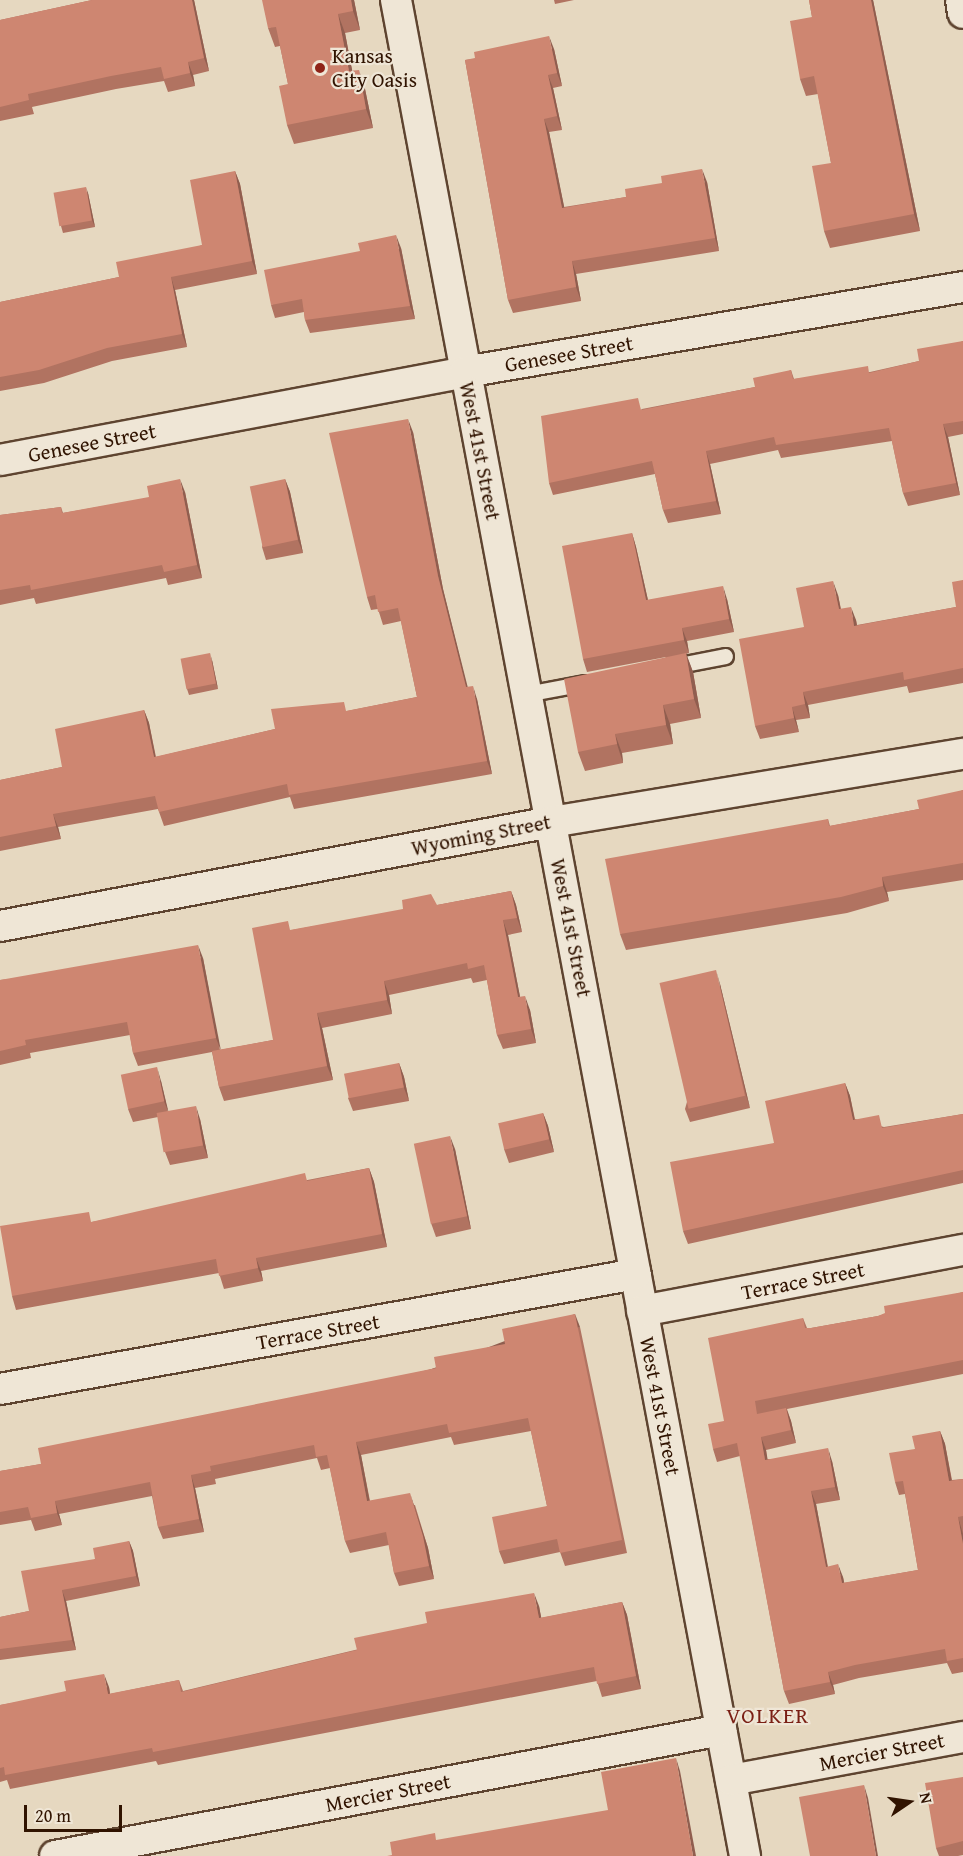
<!DOCTYPE html>
<html>
<head>
<meta charset="utf-8">
<style>
	body { margin:0 }
	#map { position:relative; width:963px; height:1856px; overflow:hidden; background:#e6d8c0; font-family:"Gentium Book Plus",serif }
	div>[style] { position:absolute }
	.roads { filter:drop-shadow(2px 0 #5e4430) drop-shadow(-2px 0 #5e4430) drop-shadow(0 2px #5e4430) drop-shadow(0 -2px #5e4430) }
	.lane>* { height:15px; margin:-7.5px; padding:0 7.5px; transform-origin:7.5px; border-radius:7.5px; background:#efe6d6 }
	.street>* { height:30px; margin:-15px; padding:0 15px; transform-origin:15px; border-radius:15px; background:#efe6d6 }
	.wall>* { inset:0; background:#b17361 }
	.shaded-wall>* { inset:0; background:#905e4f; transform-origin:0 0 }
	.building>* { inset:0; background:#ce8671; transform-origin:0 0 }
	.dots>* { width:16px; height:16px; translate:-50% -50%; box-sizing:border-box; border:3px solid #efe6d6; border-radius:50% }
	span { translate:-50% -50%; white-space:nowrap; text-align:center; line-height:1.15; -webkit-text-stroke:4.5px #efe6d6; paint-order:stroke }
	.poi-label { font-size:21px; color:#301300 }
	.left { translate:0 -50%; text-align:left }
	.street-label { font-size:21px; color:#301300 }
	.neighbourhood-label { font-size:22px; color:#7a1f14; letter-spacing:1.5px }
	.north { position:absolute; left:879px; top:1772px; width:60px; height:60px; -webkit-text-stroke:4px #efe6d6; paint-order:stroke; rotate:77deg; font-size:16px; font-weight:700; line-height:24px; text-align:center; color:#301300 }
	.north::after { content:''; display:block; margin:auto; width:21px; height:27px; background:#301300; clip-path:polygon(50% 0,100% 100%,50% 72%,0 100%) }
	.scale { position:absolute; left:24px; top:1805px; width:98px; height:27px; box-sizing:border-box; border:3px solid #301300; border-top:0; padding-left:8px; font-size:18px; line-height:21px; white-space:nowrap; color:#301300; -webkit-text-stroke:4px #efe6d6; paint-order:stroke }
</style>
</head>
<body>
<div id="map">
	<div class="roads">
		<div class="lane">
			<div style="left:669px;top:667px;width:57px;rotate:-11.1deg"></div>
			<div style="left:526px;top:694px;width:59px;rotate:-10.7deg"></div>
		</div>
		<div class="street">
			<div style="left:396px;top:0;width:1889px;rotate:79.35deg"></div>
			<div style="left:961px;top:0;width:13px;rotate:81deg"></div>
			<div style="left:0;top:460px;width:473px;rotate:-10.7deg"></div>
			<div style="left:465px;top:372px;width:505px;rotate:-9.69deg"></div>
			<div style="left:0;top:926px;width:561px;rotate:-10.69deg"></div>
			<div style="left:551px;top:822px;width:418px;rotate:-9.4deg"></div>
			<div style="left:642px;top:1311px;width:327px;rotate:-10.8deg"></div>
			<div style="left:0;top:1389px;width:646px;rotate:-10.25deg"></div>
			<div style="left:731px;top:1780px;width:236px;rotate:-10.5deg"></div>
			<div style="left:55px;top:1856px;width:678px;rotate:-10.71deg"></div>
		</div>
	</div>
	<div class="wall">
		<div style="clip-path:polygon(92px 0,194px 0,209px 71px,193px 75px,195px 86px,168px 92px,164px 81px,116px 89px,32px 107px,34px 114px,0 121px,0 20px)"></div>
		<div style="clip-path:polygon(354px 0,360px 30px,345px 33px,352px 71px,365px 89px,373px 128px,294px 144px,287px 125px,288px 84px,280px 46px,275px 47px,268px 28px)"></div>
		<div style="clip-path:polygon(554px 0,574px 0,555px 4px)"></div>
		<div style="clip-path:polygon(809px 0,873px 0,920px 231px,830px 248px,824px 231px,831px 163px,818px 94px,806px 96px,800px 79px,812px 17px)"></div>
		<div style="clip-path:polygon(554px 49px,562px 86px,553px 88px,562px 130px,549px 132px,564px 207px,626px 197px,707px 182px,719px 251px,576px 274px,581px 301px,513px 313px,508px 300px,465px 60px)"></div>
		<div style="clip-path:polygon(235px 171px,240px 184px,257px 274px,175px 290px,187px 347px,112px 361px,44px 383px,0 391px,0 302px,119px 277px,202px 245px)"></div>
		<div style="clip-path:polygon(88px 193px,95px 227px,63px 233px,61px 226px)"></div>
		<div style="clip-path:polygon(401px 248px,415px 319px,310px 333px,305px 320px,304px 312px,275px 318px,271px 305px)"></div>
		<div style="clip-path:polygon(963px 341px,963px 434px,948px 437px,960px 495px,908px 506px,903px 493px,892px 441px,781px 458px,778px 450px,710px 464px,721px 514px,668px 523px,663px 510px,655px 474px,553px 495px,549px 483px,642px 409px,755px 387px,791px 370px,794px 379px,870px 372px,919px 361px)"></div>
		<div style="clip-path:polygon(413px 432px,443px 589px,467px 687px,477px 699px,492px 774px,294px 809px,290px 797px,164px 826px,158px 809px,58px 827px,61px 839px,0 851px,0 780px,62px 767px,144px 710px,149px 723px,156px 757px,275px 729px,347px 711px,417px 697px,401px 621px,383px 625px,378px 609px,371px 610px,367px 597px)"></div>
		<div style="clip-path:polygon(285px 479px,290px 492px,303px 553px,266px 560px,262px 547px)"></div>
		<div style="clip-path:polygon(185px 492px,202px 578px,168px 585px,166px 578px,36px 604px,34px 598px,0 605px,0 515px,61px 507px,63px 513px)"></div>
		<div style="clip-path:polygon(632px 533px,636px 547px,648px 600px,727px 599px,734px 632px,687px 641px,689px 653px,686px 654px,693px 672px,701px 718px,670px 724px,673px 744px,622px 753px,623px 763px,585px 771px,578px 752px,666px 657px,587px 672px,583px 659px)"></div>
		<div style="clip-path:polygon(963px 580px,963px 683px,909px 693px,907px 686px,808px 705px,810px 718px,796px 720px,799px 732px,760px 739px,755px 726px,804px 627px,838px 595px,841px 609px,856px 620px,857px 625px,956px 607px)"></div>
		<div style="clip-path:polygon(212px 660px,218px 689px,189px 695px,187px 689px)"></div>
		<div style="clip-path:polygon(963px 790px,963px 880px,887px 892px,889px 901px,847px 913px,626px 950px,620px 934px,828px 819px,830px 826px,919px 809px)"></div>
		<div style="clip-path:polygon(511px 891px,516px 905px,522px 932px,508px 935px,520px 997px,530px 1010px,536px 1043px,503px 1049px,497px 1035px,487px 980px,473px 983px,471px 978px,389px 995px,392px 1014px,322px 1028px,333px 1080px,224px 1101px,219px 1087px,212px 1052px,138px 1066px,133px 1053px,130px 1035px,30px 1053px,31px 1058px,0 1065px,0 980px,203px 958px,220px 1050px,273px 1040px,292px 930px,437px 905px)"></div>
		<div style="clip-path:polygon(720px 984px,750px 1108px,690px 1122px,685px 1109px)"></div>
		<div style="clip-path:polygon(399px 1063px,404px 1077px,409px 1101px,353px 1111px,348px 1098px)"></div>
		<div style="clip-path:polygon(161px 1081px,168px 1112px,200px 1119px,208px 1158px,170px 1165px,165px 1152px,158px 1117px,133px 1122px,128px 1109px)"></div>
		<div style="clip-path:polygon(845px 1083px,850px 1096px,855px 1119px,884px 1127px,963px 1114px,963px 1183px,688px 1244px,683px 1231px,774px 1143px)"></div>
		<div style="clip-path:polygon(543px 1113px,548px 1126px,554px 1152px,509px 1163px,504px 1149px)"></div>
		<div style="clip-path:polygon(455px 1149px,471px 1229px,436px 1237px,431px 1223px)"></div>
		<div style="clip-path:polygon(369px 1168px,374px 1182px,387px 1247px,261px 1271px,263px 1281px,224px 1289px,219px 1273px,16px 1310px,12px 1296px,92px 1222px)"></div>
		<div style="clip-path:polygon(963px 1292px,963px 1374px,787px 1409px,791px 1421px,796px 1443px,766px 1450px,767px 1459px,832px 1461px,840px 1500px,816px 1504px,828px 1567px,843px 1577px,844px 1583px,918px 1570px,905px 1494px,899px 1495px,895px 1482px,915px 1449px,940px 1431px,945px 1444px,952px 1480px,963px 1479px,963px 1672px,952px 1674px,947px 1663px,859px 1678px,833px 1685px,835px 1694px,789px 1704px,784px 1691px,740px 1456px,717px 1462px,713px 1449px,724px 1421px,803px 1318px,807px 1328px,811px 1328px,878px 1316px)"></div>
		<div style="clip-path:polygon(580px 1327px,627px 1553px,565px 1566px,560px 1552px,504px 1564px,499px 1551px,547px 1506px,531px 1431px,454px 1445px,451px 1437px,361px 1455px,370px 1501px,415px 1505px,428px 1548px,434px 1579px,399px 1586px,394px 1573px,389px 1545px,350px 1553px,345px 1541px,330px 1468px,321px 1470px,317px 1458px,215px 1479px,216px 1484px,195px 1488px,204px 1532px,163px 1539px,158px 1527px,152px 1496px,59px 1514px,62px 1525px,35px 1531px,31px 1520px,0 1525px,0 1471px,41px 1464px,436px 1368px,505px 1344px)"></div>
		<div style="clip-path:polygon(129px 1541px,133px 1551px,140px 1586px,66px 1601px,76px 1650px,0 1660px,0 1617px,29px 1611px,95px 1559px)"></div>
		<div style="clip-path:polygon(622px 1602px,627px 1615px,641px 1689px,602px 1697px,597px 1681px,158px 1765px,156px 1761px,10px 1789px,7px 1780px,0 1782px,0 1705px,109px 1687px,110px 1694px,179px 1680px,183px 1691px,539px 1606px,541px 1618px)"></div>
		<div style="clip-path:polygon(963px 1777px,963px 1855px,958px 1856px,939px 1856px,936px 1848px)"></div>
	</div>
	<div class="shaded-wall">
		<div style="clip-path:polygon(192px 0,194px 0,209px 71px,204px 58px)"></div>
		<div style="clip-path:polygon(351px 0,354px 0,360px 30px,353px 11px)"></div>
		<div style="clip-path:polygon(871px 0,873px 0,920px 231px,914px 214px)"></div>
		<div style="clip-path:polygon(338px 14px,345px 33px,356px 90px,349px 71px)"></div>
		<div style="clip-path:polygon(549px 36px,554px 49px,562px 86px,557px 73px)"></div>
		<div style="clip-path:polygon(188px 62px,193px 75px,195px 86px,190px 73px)"></div>
		<div style="clip-path:polygon(359px 70px,365px 89px,373px 128px,366px 109px)"></div>
		<div style="clip-path:polygon(548px 75px,553px 88px,562px 130px,557px 116px)"></div>
		<div style="clip-path:polygon(544px 119px,549px 132px,567px 221px,562px 208px)"></div>
		<div style="clip-path:polygon(702px 169px,707px 182px,719px 251px,715px 238px)"></div>
		<div style="clip-path:polygon(235px 171px,240px 184px,257px 274px,252px 261px)"></div>
		<div style="clip-path:polygon(86px 187px,88px 193px,95px 227px,92px 220px)"></div>
		<div style="clip-path:polygon(396px 235px,401px 248px,415px 319px,410px 306px)"></div>
		<div style="clip-path:polygon(572px 261px,576px 274px,581px 301px,576px 287px)"></div>
		<div style="clip-path:polygon(171px 277px,175px 290px,187px 347px,182px 334px)"></div>
		<div style="clip-path:polygon(408px 419px,413px 432px,443px 589px,471px 700px,466px 687px,438px 576px)"></div>
		<div style="clip-path:polygon(943px 424px,948px 437px,960px 495px,956px 483px)"></div>
		<div style="clip-path:polygon(706px 451px,710px 464px,721px 514px,716px 501px)"></div>
		<div style="clip-path:polygon(180px 479px,185px 492px,202px 578px,197px 565px)"></div>
		<div style="clip-path:polygon(285px 479px,290px 492px,303px 553px,298px 540px)"></div>
		<div style="clip-path:polygon(632px 533px,636px 547px,651px 614px,646px 600px)"></div>
		<div style="clip-path:polygon(833px 581px,838px 595px,843px 622px,839px 609px)"></div>
		<div style="clip-path:polygon(723px 586px,727px 599px,734px 632px,729px 619px)"></div>
		<div style="clip-path:polygon(851px 607px,856px 620px,859px 639px,854px 626px)"></div>
		<div style="clip-path:polygon(682px 628px,687px 641px,689px 653px,684px 640px)"></div>
		<div style="clip-path:polygon(210px 653px,212px 660px,218px 689px,216px 683px)"></div>
		<div style="clip-path:polygon(686px 653px,693px 672px,701px 718px,694px 699px)"></div>
		<div style="clip-path:polygon(473px 686px,477px 699px,492px 774px,487px 761px)"></div>
		<div style="clip-path:polygon(803px 692px,808px 705px,810px 718px,805px 704px)"></div>
		<div style="clip-path:polygon(663px 705px,670px 724px,673px 744px,666px 725px)"></div>
		<div style="clip-path:polygon(792px 707px,796px 720px,799px 732px,794px 718px)"></div>
		<div style="clip-path:polygon(144px 710px,149px 723px,158px 770px,154px 757px)"></div>
		<div style="clip-path:polygon(615px 734px,622px 753px,623px 763px,617px 744px)"></div>
		<div style="clip-path:polygon(53px 814px,58px 827px,61px 839px,56px 826px)"></div>
		<div style="clip-path:polygon(882px 877px,887px 892px,889px 901px,883px 886px)"></div>
		<div style="clip-path:polygon(511px 891px,516px 905px,522px 932px,517px 918px)"></div>
		<div style="clip-path:polygon(503px 920px,508px 935px,523px 1012px,518px 997px)"></div>
		<div style="clip-path:polygon(198px 945px,203px 958px,221px 1051px,216px 1038px)"></div>
		<div style="clip-path:polygon(716px 970px,720px 984px,750px 1108px,746px 1095px)"></div>
		<div style="clip-path:polygon(384px 981px,389px 995px,392px 1014px,387px 1000px)"></div>
		<div style="clip-path:polygon(525px 996px,530px 1010px,536px 1043px,531px 1029px)"></div>
		<div style="clip-path:polygon(317px 1013px,322px 1028px,333px 1080px,327px 1066px)"></div>
		<div style="clip-path:polygon(399px 1063px,404px 1077px,409px 1101px,404px 1088px)"></div>
		<div style="clip-path:polygon(157px 1067px,161px 1081px,169px 1114px,164px 1101px)"></div>
		<div style="clip-path:polygon(845px 1083px,850px 1096px,857px 1132px,853px 1120px)"></div>
		<div style="clip-path:polygon(196px 1106px,200px 1119px,208px 1158px,203px 1145px)"></div>
		<div style="clip-path:polygon(543px 1113px,548px 1126px,554px 1152px,549px 1139px)"></div>
		<div style="clip-path:polygon(450px 1136px,455px 1149px,471px 1229px,467px 1216px)"></div>
		<div style="clip-path:polygon(369px 1168px,374px 1182px,387px 1247px,382px 1234px)"></div>
		<div style="clip-path:polygon(256px 1258px,261px 1271px,263px 1281px,258px 1268px)"></div>
		<div style="left:575px;top:1314px;width:14px;height:231px;rotate:69deg"></div>
		<div style="clip-path:polygon(786px 1408px,791px 1421px,796px 1443px,791px 1430px)"></div>
		<div style="clip-path:polygon(940px 1431px,945px 1444px,954px 1494px,949px 1481px)"></div>
		<div style="clip-path:polygon(761px 1437px,766px 1450px,770px 1473px,765px 1460px)"></div>
		<div style="clip-path:polygon(356px 1442px,361px 1455px,372px 1514px,367px 1501px)"></div>
		<div style="clip-path:polygon(828px 1448px,832px 1461px,840px 1500px,835px 1487px)"></div>
		<div style="clip-path:polygon(191px 1475px,195px 1488px,204px 1532px,199px 1519px)"></div>
		<div style="clip-path:polygon(811px 1491px,816px 1504px,830px 1580px,826px 1567px)"></div>
		<div style="clip-path:polygon(410px 1493px,428px 1548px,434px 1579px,429px 1566px)"></div>
		<div style="clip-path:polygon(55px 1501px,59px 1514px,62px 1525px,57px 1513px)"></div>
		<div style="clip-path:polygon(958px 1517px,963px 1534px,963px 1544px)"></div>
		<div style="clip-path:polygon(129px 1541px,133px 1551px,140px 1586px,136px 1576px)"></div>
		<div style="clip-path:polygon(838px 1564px,843px 1577px,847px 1596px,842px 1583px)"></div>
		<div style="clip-path:polygon(62px 1590px,66px 1601px,76px 1650px,72px 1640px)"></div>
		<div style="clip-path:polygon(534px 1593px,539px 1606px,544px 1632px,539px 1618px)"></div>
		<div style="clip-path:polygon(622px 1602px,627px 1615px,641px 1689px,636px 1676px)"></div>
		<div style="clip-path:polygon(828px 1672px,833px 1685px,835px 1694px,830px 1682px)"></div>
		<div style="clip-path:polygon(104px 1674px,109px 1687px,112px 1708px,108px 1694px)"></div>
		<div style="clip-path:polygon(676px 1758px,680px 1771px,696px 1856px,693px 1856px)"></div>
		<div style="clip-path:polygon(864px 1785px,868px 1798px,878px 1856px,876px 1856px)"></div>
	</div>
	<div class="building">
		<div style="clip-path:polygon(92px 0,192px 0,204px 58px,188px 62px,190px 73px,164px 79px,161px 67px,111px 76px,28px 94px,29px 100px,0 107px,0 20px)"></div>
		<div style="clip-path:polygon(262px 0,351px 0,353px 11px,338px 14px,349px 71px,359px 70px,366px 109px,287px 125px,279px 86px,288px 84px,276px 27px,268px 28px)"></div>
		<div style="clip-path:polygon(809px 0,871px 0,914px 214px,824px 231px,812px 166px,831px 163px,814px 76px,800px 79px,790px 21px,812px 17px)"></div>
		<div style="clip-path:polygon(549px 36px,557px 73px,548px 75px,557px 116px,544px 119px,562px 208px,626px 197px,625px 189px,662px 183px,661px 176px,702px 169px,715px 238px,572px 261px,576px 287px,508px 300px,465px 60px,475px 58px,474px 52px)"></div>
		<div style="clip-path:polygon(235px 171px,252px 261px,171px 277px,182px 334px,107px 348px,39px 370px,0 377px,0 302px,119px 277px,116px 262px,202px 245px,190px 180px)"></div>
		<div style="left:86px;top:187px;width:34px;height:33px;rotate:80deg"></div>
		<div style="clip-path:polygon(396px 235px,410px 306px,305px 320px,302px 299px,271px 305px,264px 270px,360px 251px,358px 243px)"></div>
		<div style="clip-path:polygon(963px 341px,963px 421px,943px 424px,956px 483px,903px 493px,889px 428px,776px 445px,774px 437px,706px 451px,716px 501px,663px 510px,652px 461px,549px 483px,541px 416px,638px 398px,641px 410px,755px 387px,753px 378px,791px 370px,793px 379px,868px 366px,869px 373px,919px 361px,917px 349px)"></div>
		<div style="clip-path:polygon(408px 419px,438px 576px,466px 687px,473px 686px,487px 761px,289px 795px,287px 784px,159px 812px,155px 796px,53px 814px,56px 826px,0 837px,0 780px,62px 767px,55px 729px,144px 710px,154px 757px,275px 729px,271px 709px,344px 702px,346px 711px,417px 697px,398px 608px,378px 612px,375px 595px,367px 597px,329px 433px)"></div>
		<div style="clip-path:polygon(180px 479px,197px 565px,164px 572px,162px 565px,31px 590px,30px 585px,0 590px,0 515px,61px 507px,62px 513px,149px 497px,147px 486px)"></div>
		<div style="left:285px;top:479px;width:62px;height:36px;rotate:78deg"></div>
		<div style="clip-path:polygon(632px 533px,646px 600px,723px 586px,729px 619px,682px 628px,684px 640px,583px 659px,562px 546px)"></div>
		<div style="clip-path:polygon(963px 580px,963px 668px,904px 680px,903px 672px,803px 692px,805px 704px,792px 707px,794px 718px,755px 726px,739px 639px,804px 627px,796px 588px,833px 581px,839px 609px,851px 607px,854px 626px,956px 607px,952px 582px)"></div>
		<div style="left:210px;top:653px;width:31px;height:30px;rotate:79deg"></div>
		<div style="clip-path:polygon(686px 653px,694px 699px,663px 705px,666px 725px,615px 734px,617px 744px,578px 752px,564px 679px)"></div>
		<div style="clip-path:polygon(963px 790px,963px 863px,882px 877px,883px 886px,841px 897px,620px 934px,605px 859px,828px 819px,829px 826px,919px 809px,917px 800px)"></div>
		<div style="clip-path:polygon(511px 891px,517px 918px,503px 920px,518px 997px,525px 996px,531px 1029px,497px 1035px,484px 965px,468px 969px,467px 963px,384px 981px,387px 1000px,317px 1013px,327px 1066px,219px 1087px,212px 1051px,273px 1040px,252px 928px,288px 921px,290px 930px,403px 909px,402px 900px,431px 894px,437px 905px)"></div>
		<div style="clip-path:polygon(198px 945px,216px 1038px,133px 1053px,127px 1022px,25px 1040px,26px 1045px,0 1051px,0 980px)"></div>
		<div style="left:716px;top:970px;width:129px;height:58px;rotate:77deg"></div>
		<div style="left:399px;top:1063px;width:25px;height:56px;rotate:79deg"></div>
		<div style="left:157px;top:1067px;width:35px;height:37px;rotate:78deg"></div>
		<div style="clip-path:polygon(845px 1083px,853px 1120px,879px 1115px,882px 1128px,963px 1114px,963px 1170px,683px 1231px,670px 1162px,774px 1143px,765px 1101px)"></div>
		<div style="left:196px;top:1106px;width:40px;height:40px;rotate:80deg"></div>
		<div style="left:543px;top:1113px;width:27px;height:46px;rotate:77deg"></div>
		<div style="left:450px;top:1136px;width:82px;height:37px;rotate:78deg"></div>
		<div style="clip-path:polygon(369px 1168px,382px 1234px,256px 1258px,258px 1268px,219px 1276px,216px 1259px,12px 1296px,0 1226px,89px 1212px,91px 1222px,305px 1173px,307px 1181px)"></div>
		<div style="clip-path:polygon(963px 1292px,963px 1360px,755px 1401px,757px 1414px,786px 1408px,791px 1430px,761px 1437px,765px 1460px,828px 1448px,835px 1487px,811px 1491px,826px 1567px,838px 1564px,842px 1583px,918px 1570px,903px 1481px,895px 1482px,889px 1453px,915px 1449px,912px 1436px,940px 1431px,949px 1481px,963px 1479px,963px 1516px,958px 1517px,963px 1544px,963px 1658px,947px 1661px,945px 1649px,855px 1665px,828px 1672px,830px 1682px,784px 1691px,737px 1443px,713px 1449px,708px 1424px,724px 1421px,708px 1338px,803px 1318px,805px 1328px,811px 1328px,878px 1316px,885px 1313px,884px 1306px)"></div>
		<div style="clip-path:polygon(575px 1314px,622px 1540px,560px 1553px,557px 1539px,499px 1551px,492px 1517px,547px 1506px,528px 1418px,449px 1433px,447px 1424px,356px 1442px,367px 1501px,410px 1493px,423px 1536px,429px 1566px,394px 1573px,386px 1532px,345px 1541px,327px 1455px,316px 1457px,314px 1445px,210px 1466px,211px 1471px,191px 1475px,199px 1519px,158px 1527px,150px 1482px,55px 1501px,57px 1513px,31px 1518px,28px 1507px,0 1512px,0 1471px,41px 1464px,38px 1448px,436px 1368px,434px 1357px,505px 1344px,502px 1329px)"></div>
		<div style="clip-path:polygon(129px 1541px,136px 1576px,62px 1590px,72px 1640px,0 1649px,0 1617px,29px 1611px,21px 1571px,95px 1559px,93px 1548px)"></div>
		<div style="clip-path:polygon(534px 1593px,539px 1618px,622px 1602px,636px 1676px,597px 1684px,594px 1667px,153px 1752px,152px 1748px,5px 1775px,4px 1767px,0 1768px,0 1705px,66px 1691px,64px 1681px,104px 1674px,108px 1694px,179px 1680px,181px 1692px,357px 1650px,354px 1638px,427px 1623px,425px 1612px)"></div>
		<div style="clip-path:polygon(676px 1758px,693px 1856px,387px 1856px,392px 1855px,390px 1842px,435px 1833px,436px 1840px,608px 1810px,601px 1772px)"></div>
		<div style="clip-path:polygon(963px 1777px,963px 1841px,936px 1848px,925px 1783px)"></div>
		<div style="clip-path:polygon(864px 1785px,876px 1856px,810px 1856px,799px 1797px)"></div>
	</div>
	<div class="dots">
		<div style="left:320px;top:68px;background:#8f2418"></div>
	</div>
	<div class="poi-label">
		<span class="left" style="left:332px;top:68px">Kansas<br>City Oasis</span>
	</div>
	<div class="street-label">
		<span style="left:569px;top:354px;rotate:-10deg">Genesee Street</span>
		<span style="left:92px;top:443px;rotate:-11deg">Genesee Street</span>
		<span style="left:480px;top:451px;rotate:79deg">West 41st Street</span>
		<span style="left:481px;top:835px;rotate:-11deg">Wyoming Street</span>
		<span style="left:571px;top:928px;rotate:79deg">West 41st Street</span>
		<span style="left:803px;top:1281px;rotate:-11deg">Terrace Street</span>
		<span style="left:318px;top:1332px;rotate:-10deg">Terrace Street</span>
		<span style="left:660px;top:1406px;rotate:79deg">West 41st Street</span>
		<span style="left:882px;top:1752px;rotate:-11deg">Mercier Street</span>
		<span style="left:388px;top:1793px;rotate:-11deg">Mercier Street</span>
	</div>
	<div class="neighbourhood-label">
		<span style="left:768px;top:1716px">VOLKER</span>
	</div>
	<div class="north">N</div>
	<div class="scale">20 m</div>
</div>
</body>
</html>
